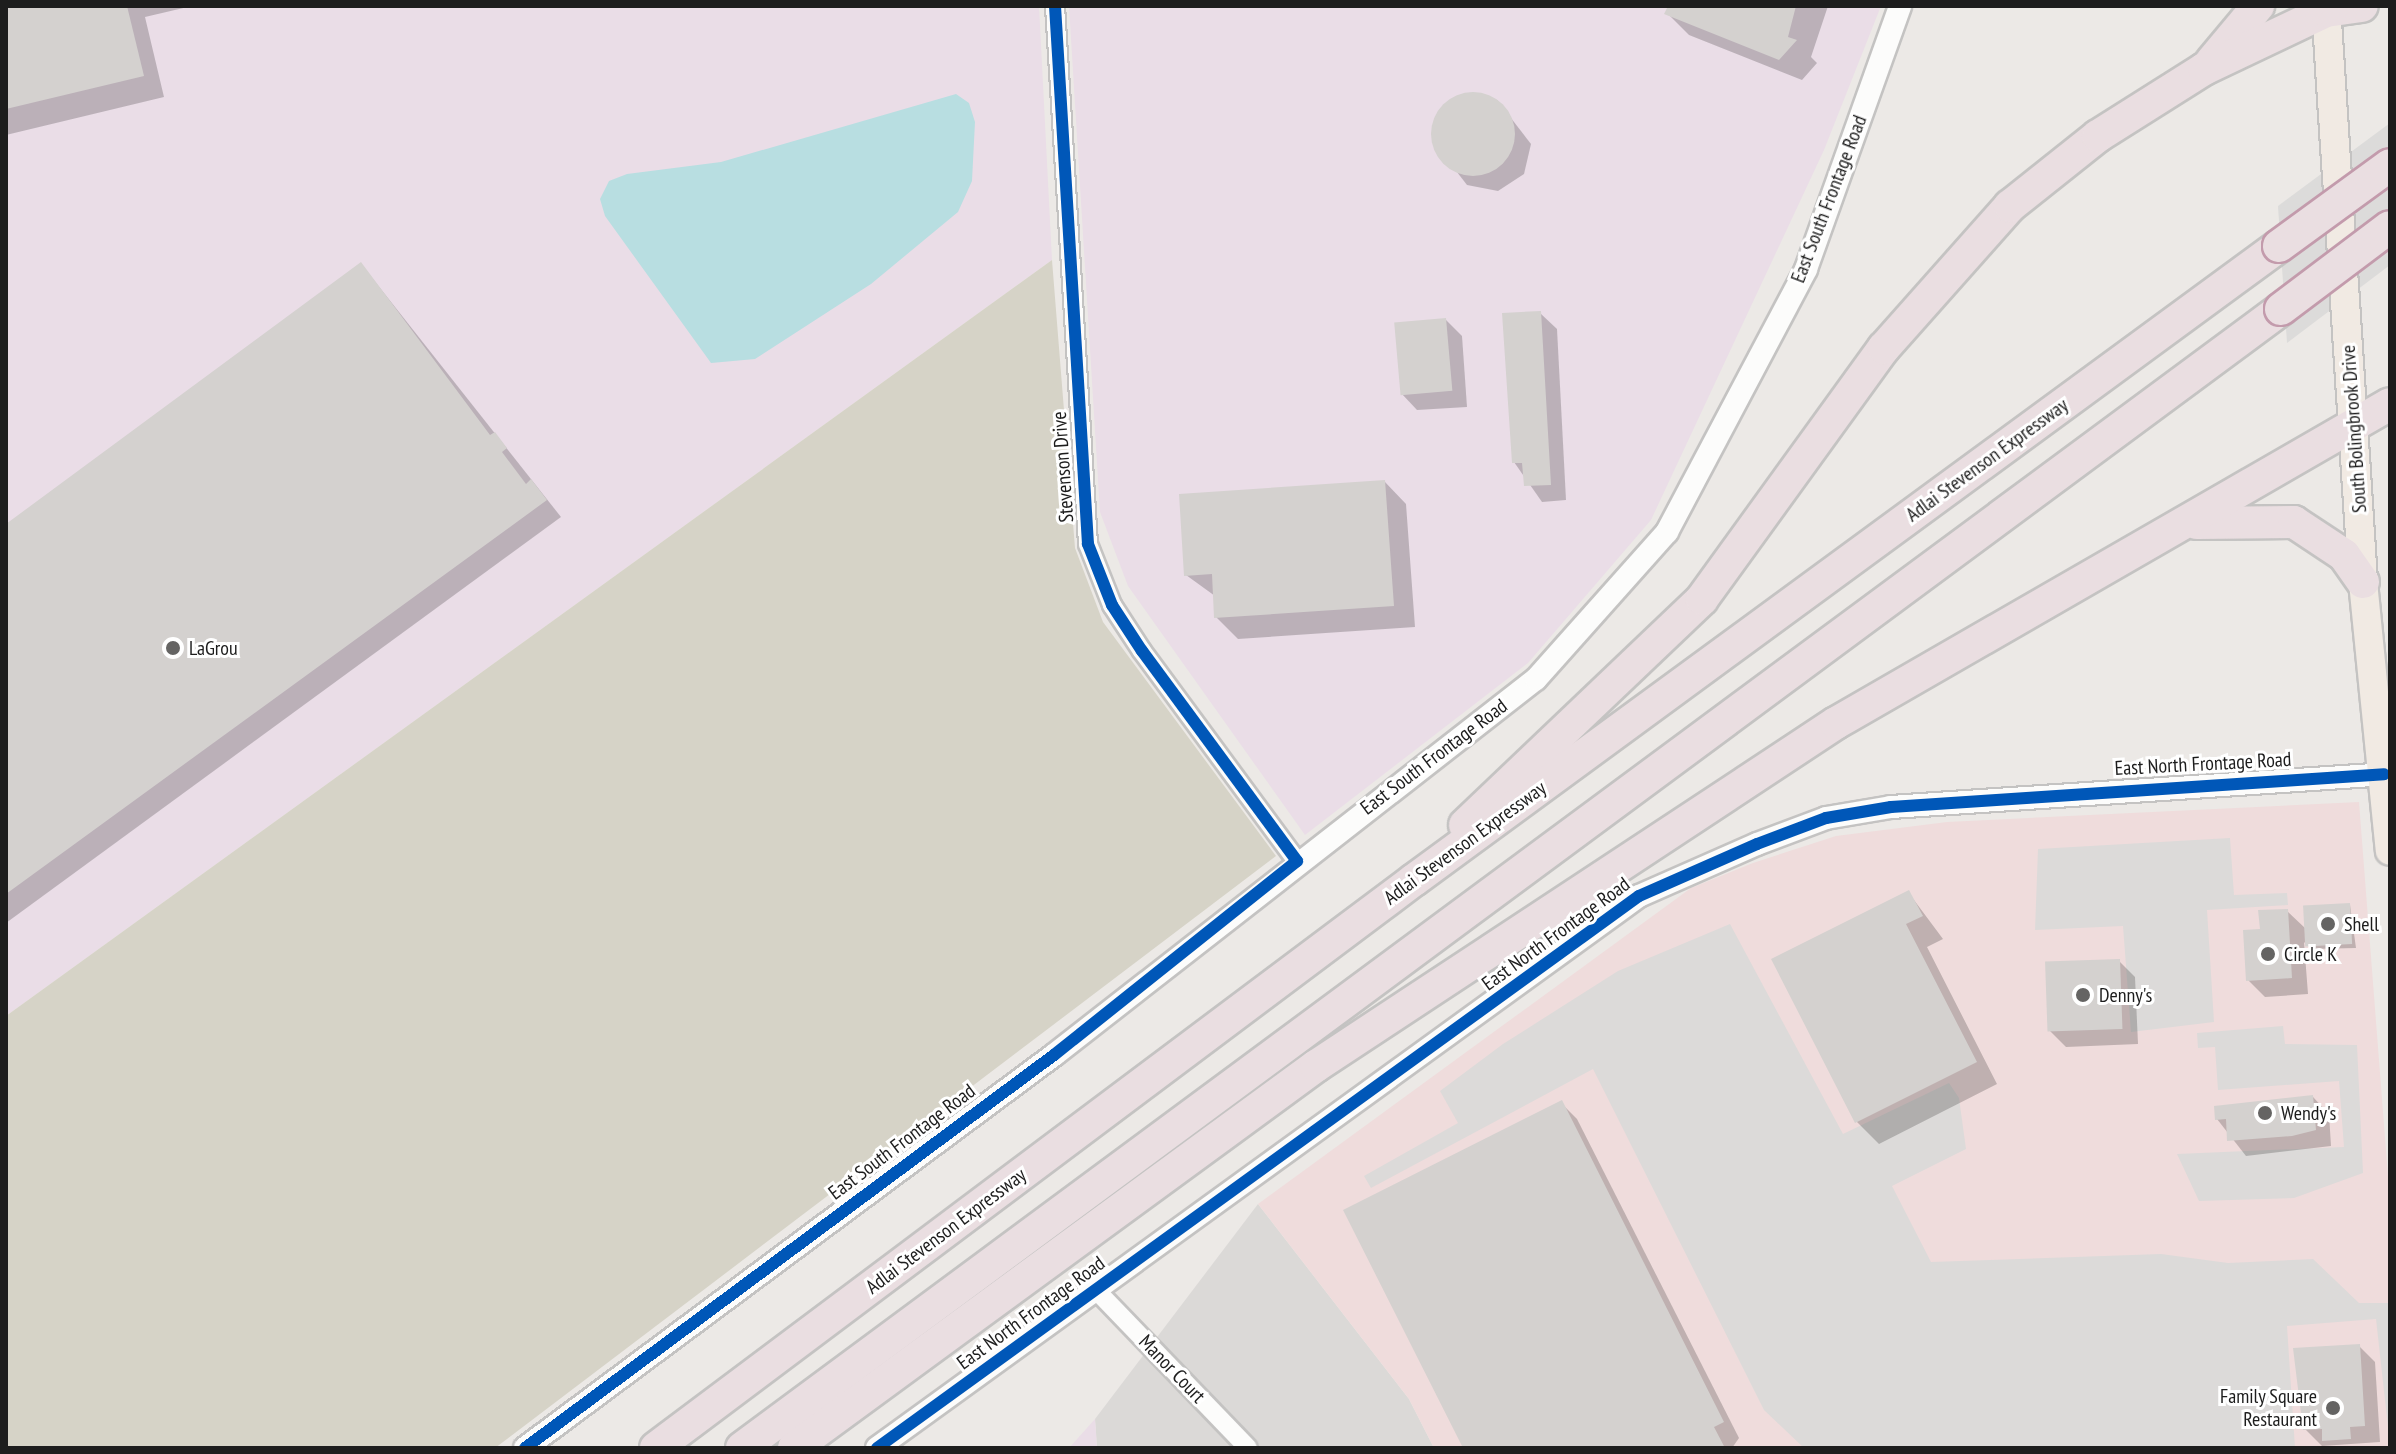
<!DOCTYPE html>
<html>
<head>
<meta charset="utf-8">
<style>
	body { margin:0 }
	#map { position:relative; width:2396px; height:1454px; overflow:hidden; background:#ece9e6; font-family:"PT Sans Narrow",sans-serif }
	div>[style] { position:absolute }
	.residential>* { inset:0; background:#dbd9d7 }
	.commercial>* { inset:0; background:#efdcdc }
	.industrial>* { inset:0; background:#eadde7 }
	.construction>* { inset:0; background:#d6d3c7 }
	.parking>* { inset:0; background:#dcdad9 }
	.water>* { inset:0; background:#b8dee1 }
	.pier>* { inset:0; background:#dcdbda }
	.shadow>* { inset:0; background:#0003 }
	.building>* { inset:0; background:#d4d1cf; transform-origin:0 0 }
	.round { border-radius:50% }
	.roads { filter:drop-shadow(2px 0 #c4c3c2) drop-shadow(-2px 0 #c4c3c2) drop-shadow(0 2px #c4c3c2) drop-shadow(0 -2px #c4c3c2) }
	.minor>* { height:18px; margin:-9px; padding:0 9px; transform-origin:9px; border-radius:9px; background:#fcfcfb }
	.tertiary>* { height:22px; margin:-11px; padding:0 11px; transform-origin:11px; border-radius:11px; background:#fcfcfb }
	.primary>* { height:28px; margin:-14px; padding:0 14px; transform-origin:14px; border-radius:14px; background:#f1eae3 }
	.motorway>* { height:32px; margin:-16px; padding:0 16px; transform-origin:16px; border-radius:16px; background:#eadee1 }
	.bridges { filter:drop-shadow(2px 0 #c39bac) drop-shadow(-2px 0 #c39bac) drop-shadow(0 2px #c39bac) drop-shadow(0 -2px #c39bac) }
	.motorway-bridge>* { height:32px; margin:-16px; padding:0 16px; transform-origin:16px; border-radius:16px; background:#eadee1 }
	.cycleway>* { height:12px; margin:-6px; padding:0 6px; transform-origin:6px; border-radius:6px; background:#0057b8 }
	.dots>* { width:22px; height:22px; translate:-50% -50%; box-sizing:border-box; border:4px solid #fff; border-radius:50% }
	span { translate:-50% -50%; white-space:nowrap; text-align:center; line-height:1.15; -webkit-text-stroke:6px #fff; paint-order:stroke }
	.street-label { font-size:20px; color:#1d1d1d }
	.poi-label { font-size:20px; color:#1d1d1d }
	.left { translate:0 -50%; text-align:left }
	.right { translate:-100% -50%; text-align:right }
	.frame { position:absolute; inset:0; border:8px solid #1d1d1d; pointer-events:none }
</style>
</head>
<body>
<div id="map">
	<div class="residential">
		<div style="clip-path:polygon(1258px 1204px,1409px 1399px,1434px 1448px,1097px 1448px,1095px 1419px)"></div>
	</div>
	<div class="commercial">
		<div style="clip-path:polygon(2359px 802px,2390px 1202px,2390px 1448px,1434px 1448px,1409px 1399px,1258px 1204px,1691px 888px,1753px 863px,1836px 836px,1947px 822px)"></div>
	</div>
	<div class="industrial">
		<div style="clip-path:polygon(6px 6px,1039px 6px,1052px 260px,6px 1016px)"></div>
		<div style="clip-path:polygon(1069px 6px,1881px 6px,1824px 150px,1651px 520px,1528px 663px,1305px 835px,1128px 586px,1100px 512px)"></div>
		<div style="clip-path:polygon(1095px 1419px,1097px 1448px,1069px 1448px)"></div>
	</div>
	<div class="construction">
		<div style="clip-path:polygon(1052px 260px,1075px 548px,1103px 622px,1276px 856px,495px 1448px,6px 1448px,6px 1016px)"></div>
	</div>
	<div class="parking">
		<div style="clip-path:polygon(2230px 838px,2234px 895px,2287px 893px,2288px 905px,2207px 910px,2214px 1022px,2131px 1032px,2123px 926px,2035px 930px,2038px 849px)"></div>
		<div style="clip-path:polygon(1730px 924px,1843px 1134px,1949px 1083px,1959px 1098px,1966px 1149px,1892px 1186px,1931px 1262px,2161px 1254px,2228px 1263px,2313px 1259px,2359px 1303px,2390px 1303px,2390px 1445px,2376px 1319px,2287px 1326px,2295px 1448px,1804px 1448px,1764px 1410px,1593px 1069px,1371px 1188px,1364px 1176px,1458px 1123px,1440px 1091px,1503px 1044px,1618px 971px)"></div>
		<div style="clip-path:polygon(2283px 1026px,2285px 1044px,2357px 1045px,2363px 1173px,2294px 1198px,2199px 1201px,2177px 1154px,2344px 1147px,2339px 1081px,2218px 1090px,2215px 1047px,2198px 1048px,2197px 1033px)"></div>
	</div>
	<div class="water">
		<div style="clip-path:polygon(956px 94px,969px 103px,975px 122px,972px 181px,958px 212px,871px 284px,755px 359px,711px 363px,605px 216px,600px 199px,609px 181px,627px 174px,721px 162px)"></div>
	</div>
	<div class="pier">
		<div style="clip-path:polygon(2390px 123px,2390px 265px,2287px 343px,2278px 206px)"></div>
	</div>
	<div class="shadow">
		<div style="clip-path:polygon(6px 6px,192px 6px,145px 17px,164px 97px,6px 135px)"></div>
		<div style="clip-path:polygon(1670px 6px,1828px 6px,1811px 57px,1817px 63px,1802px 80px,1689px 35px,1667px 13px)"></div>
		<div style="clip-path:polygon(1466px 94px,1497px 100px,1531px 144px,1524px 174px,1498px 191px,1467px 185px,1433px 141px,1440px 110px)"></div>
		<div style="clip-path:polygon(361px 264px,561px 517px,6px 923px,6px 526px)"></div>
		<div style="clip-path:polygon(1540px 313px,1557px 329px,1566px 500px,1542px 502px,1514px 462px)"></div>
		<div style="clip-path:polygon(1446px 320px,1462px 336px,1467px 407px,1417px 410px,1401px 393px)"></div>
		<div style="clip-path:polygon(1385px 482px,1406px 504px,1415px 627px,1238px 639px,1216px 617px,1215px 596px,1186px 575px)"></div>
		<div style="clip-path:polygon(1908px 892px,1943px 939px,1927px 947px,1997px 1084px,1879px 1144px,1857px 1122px)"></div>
		<div style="clip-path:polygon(2350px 905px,2356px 948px,2311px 949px,2304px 942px,2308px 994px,2265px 997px,2248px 980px,2262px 931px,2287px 911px,2306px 929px)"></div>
		<div style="clip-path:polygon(2119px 961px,2135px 977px,2138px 1044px,2066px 1047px,2049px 1030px)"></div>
		<div style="clip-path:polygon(2313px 1097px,2329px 1114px,2331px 1146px,2246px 1156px,2217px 1119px)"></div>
		<div style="clip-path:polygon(1561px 1103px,1577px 1119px,1739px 1438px,1732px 1448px,1465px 1448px)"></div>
		<div style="clip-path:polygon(2359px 1346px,2375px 1362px,2380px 1442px,2322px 1446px,2305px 1429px)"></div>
	</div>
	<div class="building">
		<div style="clip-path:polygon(6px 6px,127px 6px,144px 76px,6px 109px)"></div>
		<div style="clip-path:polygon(1668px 6px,1796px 6px,1788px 37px,1797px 40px,1779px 60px,1664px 14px)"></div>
		<div class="round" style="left:1431px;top:92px;width:84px;height:84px"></div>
		<div style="clip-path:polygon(361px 262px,490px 435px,495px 432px,507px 448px,502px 452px,526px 484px,531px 479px,547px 500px,6px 894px,6px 524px)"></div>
		<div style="clip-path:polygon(1541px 311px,1551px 485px,1524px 486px,1522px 463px,1512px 463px,1502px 313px)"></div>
		<div style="left:1446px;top:318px;width:73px;height:52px;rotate:85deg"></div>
		<div style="clip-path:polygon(1385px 480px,1394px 606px,1214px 618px,1212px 574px,1184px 576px,1179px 494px)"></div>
		<div style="clip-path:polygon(1909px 890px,1923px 916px,1906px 924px,1977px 1062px,1855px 1123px,1771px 959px)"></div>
		<div style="left:2350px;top:903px;width:41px;height:47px;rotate:87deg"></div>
		<div style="clip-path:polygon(2288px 909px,2292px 978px,2246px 981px,2243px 930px,2260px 929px,2258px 910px)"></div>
		<div style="left:2120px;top:959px;width:70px;height:75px;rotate:88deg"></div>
		<div style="clip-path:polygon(2313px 1095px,2316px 1130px,2292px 1136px,2227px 1141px,2226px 1119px,2215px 1120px,2214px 1106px)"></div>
		<div style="clip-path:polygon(1562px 1100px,1724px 1422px,1714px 1427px,1725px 1448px,1463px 1448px,1343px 1210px)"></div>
		<div style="clip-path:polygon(2360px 1344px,2365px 1426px,2350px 1427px,2351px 1439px,2322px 1441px,2322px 1429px,2303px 1430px,2293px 1348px)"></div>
	</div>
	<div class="roads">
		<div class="minor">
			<div style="left:1055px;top:6px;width:539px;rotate:86.49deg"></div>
			<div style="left:1088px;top:544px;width:66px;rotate:68.5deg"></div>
			<div style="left:1112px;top:605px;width:55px;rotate:56.9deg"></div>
			<div style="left:1142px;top:651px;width:261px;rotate:53.6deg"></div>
			<div style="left:1096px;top:1290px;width:219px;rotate:46.1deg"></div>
		</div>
		<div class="tertiary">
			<div style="left:525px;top:1448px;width:659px;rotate:-36.61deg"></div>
			<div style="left:1054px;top:1055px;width:611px;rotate:-37.96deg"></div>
			<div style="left:1536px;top:679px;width:197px;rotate:-48.3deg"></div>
			<div style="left:1667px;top:532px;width:297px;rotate:-62.1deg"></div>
			<div style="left:1806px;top:269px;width:279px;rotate:-70.3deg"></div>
			<div style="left:877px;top:1448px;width:941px;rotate:-35.92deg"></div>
			<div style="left:1639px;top:896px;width:129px;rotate:-23.8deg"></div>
			<div style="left:1757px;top:844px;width:74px;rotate:-20.6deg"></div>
			<div style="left:1826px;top:818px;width:66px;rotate:-9.6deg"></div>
			<div style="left:1891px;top:807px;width:494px;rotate:-3.8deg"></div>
		</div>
		<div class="primary">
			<div style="left:2326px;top:6px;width:577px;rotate:86.32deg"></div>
			<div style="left:2363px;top:582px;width:270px;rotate:84.3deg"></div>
		</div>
		<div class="motorway">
			<div style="left:2212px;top:61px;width:72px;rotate:-50.1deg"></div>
			<div style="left:2197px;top:523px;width:97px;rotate:-0.6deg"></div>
			<div style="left:2294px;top:522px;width:60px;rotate:33.4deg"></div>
			<div style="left:2344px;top:555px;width:33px;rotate:55deg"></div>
			<div style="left:1465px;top:825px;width:327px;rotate:-43.6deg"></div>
			<div style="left:1702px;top:599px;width:310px;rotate:-54.1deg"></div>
			<div style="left:1884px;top:348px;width:190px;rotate:-48.4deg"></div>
			<div style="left:2010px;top:206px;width:112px;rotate:-38.5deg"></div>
			<div style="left:2098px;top:136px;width:125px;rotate:-32.3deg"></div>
			<div style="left:2204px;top:69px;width:135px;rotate:-25.4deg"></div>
			<div style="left:2326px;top:11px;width:36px;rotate:-8deg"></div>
			<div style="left:656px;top:1448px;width:947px;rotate:-36.85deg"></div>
			<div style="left:1414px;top:880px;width:1072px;rotate:-36.24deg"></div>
			<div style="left:742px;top:1448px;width:1915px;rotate:-36.5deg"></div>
			<div style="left:794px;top:1448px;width:647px;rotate:-36.2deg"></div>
			<div style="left:1316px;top:1066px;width:623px;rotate:-33.41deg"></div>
			<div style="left:1836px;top:723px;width:639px;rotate:-29.93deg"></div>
		</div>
	</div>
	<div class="bridges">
		<div class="motorway-bridge">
			<div style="left:2279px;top:246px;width:137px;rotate:-36.1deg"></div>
			<div style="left:2281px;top:309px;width:136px;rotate:-37deg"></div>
		</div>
	</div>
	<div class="cycleway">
		<div style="left:525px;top:1448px;width:659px;rotate:-36.61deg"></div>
		<div style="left:1054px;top:1055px;width:311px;rotate:-38.6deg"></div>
		<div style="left:1297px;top:861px;width:261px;rotate:-126.4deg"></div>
		<div style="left:1142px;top:651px;width:55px;rotate:-123.1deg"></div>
		<div style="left:1112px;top:605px;width:66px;rotate:-111.5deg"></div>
		<div style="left:1088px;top:544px;width:539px;rotate:-93.51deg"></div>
		<div style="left:877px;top:1448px;width:941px;rotate:-35.92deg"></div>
		<div style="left:1639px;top:896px;width:129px;rotate:-23.8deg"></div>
		<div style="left:1757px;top:844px;width:74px;rotate:-20.6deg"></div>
		<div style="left:1826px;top:818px;width:66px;rotate:-9.6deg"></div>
		<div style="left:1891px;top:807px;width:494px;rotate:-3.8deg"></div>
	</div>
	<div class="dots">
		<div style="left:173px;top:648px;background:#656463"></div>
		<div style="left:2328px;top:924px;background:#656463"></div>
		<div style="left:2268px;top:954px;background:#656463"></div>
		<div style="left:2083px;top:995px;background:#656463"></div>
		<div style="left:2265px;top:1113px;background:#656463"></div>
		<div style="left:2333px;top:1408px;background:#656463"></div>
	</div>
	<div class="street-label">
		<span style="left:1829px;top:199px;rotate:-69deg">East South Frontage Road</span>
		<span style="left:2354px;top:429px;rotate:-94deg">South Bolingbrook Drive</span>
		<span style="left:1987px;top:460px;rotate:-36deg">Adlai Stevenson Expressway</span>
		<span style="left:1063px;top:467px;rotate:-94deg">Stevenson Drive</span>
		<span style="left:1434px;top:757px;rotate:-37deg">East South Frontage Road</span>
		<span style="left:2203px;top:764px;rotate:-3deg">East North Frontage Road</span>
		<span style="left:1465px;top:843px;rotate:-36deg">Adlai Stevenson Expressway</span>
		<span style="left:1556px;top:934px;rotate:-36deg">East North Frontage Road</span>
		<span style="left:902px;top:1142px;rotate:-37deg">East South Frontage Road</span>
		<span style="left:946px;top:1231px;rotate:-37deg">Adlai Stevenson Expressway</span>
		<span style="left:1031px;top:1313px;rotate:-36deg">East North Frontage Road</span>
		<span style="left:1172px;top:1369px;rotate:46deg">Manor Court</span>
	</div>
	<div class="poi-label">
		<span class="left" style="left:189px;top:648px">LaGrou</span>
		<span class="left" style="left:2344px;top:924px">Shell</span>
		<span class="left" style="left:2284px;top:954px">Circle K</span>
		<span class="left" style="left:2099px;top:995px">Denny's</span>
		<span class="left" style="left:2281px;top:1113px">Wendy's</span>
		<span class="right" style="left:2317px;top:1408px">Family Square<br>Restaurant</span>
	</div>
	<div class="frame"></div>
</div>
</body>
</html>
